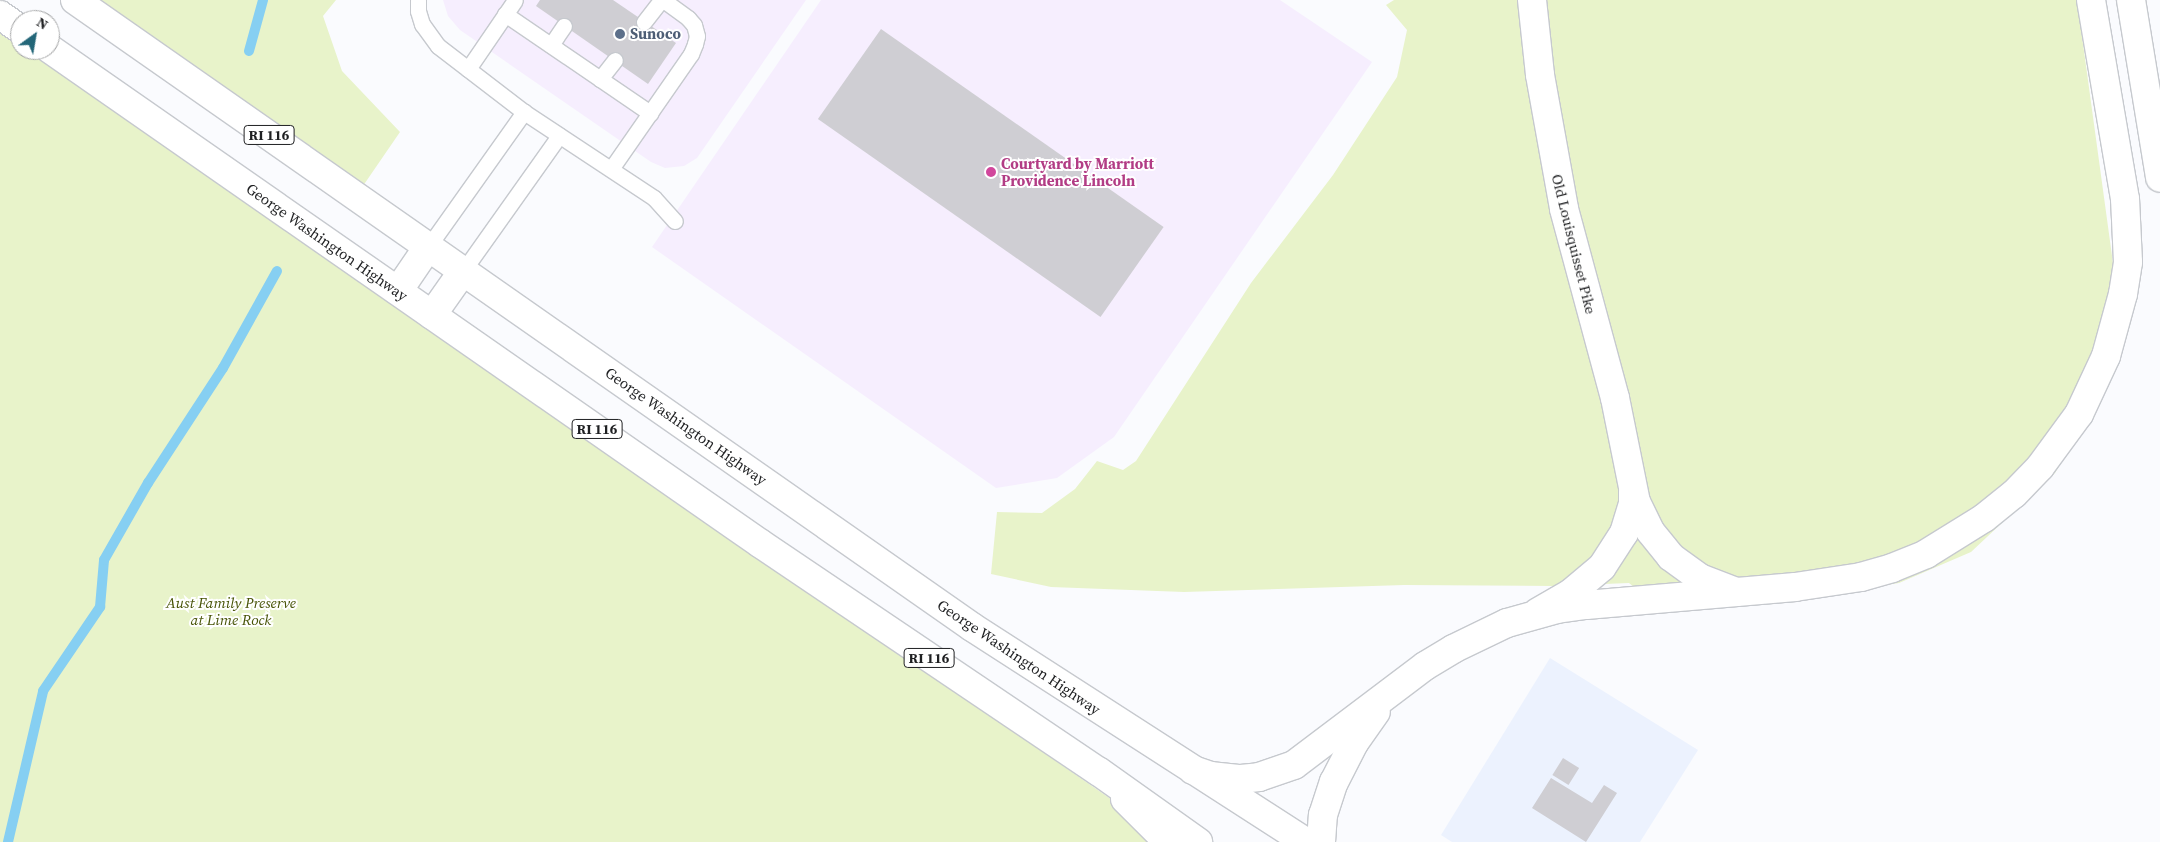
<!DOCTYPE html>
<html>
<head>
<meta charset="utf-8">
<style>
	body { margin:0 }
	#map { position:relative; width:2160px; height:842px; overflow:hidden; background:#fafbfe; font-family:"Source Serif 4",serif }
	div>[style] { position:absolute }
	.commercial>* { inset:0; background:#f6eefe }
	.built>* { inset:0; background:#ecf2fe }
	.green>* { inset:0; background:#e8f3ca }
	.stream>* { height:10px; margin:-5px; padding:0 5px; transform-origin:5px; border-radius:5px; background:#86cff2 }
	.building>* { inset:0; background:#cfced3; transform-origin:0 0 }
	.roads { filter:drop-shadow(1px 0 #c6c9ce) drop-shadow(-1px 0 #c6c9ce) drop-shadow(0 1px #c6c9ce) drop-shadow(0 -1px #c6c9ce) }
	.service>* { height:15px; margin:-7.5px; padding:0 7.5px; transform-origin:7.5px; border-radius:7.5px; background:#fff }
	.minor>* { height:28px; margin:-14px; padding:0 14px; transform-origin:14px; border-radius:14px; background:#fff }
	.tertiary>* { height:28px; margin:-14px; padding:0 14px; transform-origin:14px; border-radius:14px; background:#fff }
	.primary>* { height:28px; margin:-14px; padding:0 14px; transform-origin:14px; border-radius:14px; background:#fff }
	.motorway>* { height:28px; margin:-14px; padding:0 14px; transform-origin:14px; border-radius:14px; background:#fff }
	.dots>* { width:14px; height:14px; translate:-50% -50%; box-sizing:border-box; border:2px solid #fff; border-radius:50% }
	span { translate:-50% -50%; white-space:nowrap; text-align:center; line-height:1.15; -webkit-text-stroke:4px #fff; paint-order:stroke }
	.shield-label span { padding:1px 4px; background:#fff; border:1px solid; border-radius:4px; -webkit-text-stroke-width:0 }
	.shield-label { font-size:14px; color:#1f2022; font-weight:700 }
	.service-label { font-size:15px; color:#4e5e75; font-weight:700 }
	.left { translate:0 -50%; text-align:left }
	.hotel-label { font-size:15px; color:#b23c85; font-weight:700 }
	.street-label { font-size:15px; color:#1f2022 }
	.park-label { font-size:15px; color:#475306; font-style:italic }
	.north { position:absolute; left:10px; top:10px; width:50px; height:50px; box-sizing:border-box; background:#fff; border:1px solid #a5a6a7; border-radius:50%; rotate:32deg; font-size:14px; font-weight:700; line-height:20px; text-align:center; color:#1f2022 }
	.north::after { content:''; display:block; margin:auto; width:18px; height:22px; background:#236678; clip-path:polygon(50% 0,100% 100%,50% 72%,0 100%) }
</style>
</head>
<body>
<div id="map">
	<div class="commercial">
		<div style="clip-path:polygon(443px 0,806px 0,697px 158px,684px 166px,665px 168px,651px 162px,460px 30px,448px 16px)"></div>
		<div style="clip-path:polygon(821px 0,1280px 0,1372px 62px,1114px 437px,1057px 478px,996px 488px,652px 247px)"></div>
	</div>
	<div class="built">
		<div style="clip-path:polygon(1550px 658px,1698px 750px,1640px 842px,1452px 842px,1441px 835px)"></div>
	</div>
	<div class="green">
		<div style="clip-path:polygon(63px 0,336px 0,323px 16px,342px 71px,400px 132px,354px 199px)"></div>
		<div style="clip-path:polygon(1394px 0,2077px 0,2116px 285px,2097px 403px,2055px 473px,1971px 552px,1899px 583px,1754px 605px,1674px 608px,1666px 613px,1629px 583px,1555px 586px,1404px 585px,1184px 592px,1051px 587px,991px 574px,997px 512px,1042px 513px,1075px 489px,1097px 461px,1123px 470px,1136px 461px,1251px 283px,1333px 175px,1397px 77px,1407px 30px,1386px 5px)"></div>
		<div style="clip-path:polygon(0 30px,20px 44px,20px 50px,29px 50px,1144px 822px,1167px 842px,0 842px)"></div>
	</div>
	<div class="stream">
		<div style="left:249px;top:51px;width:53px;rotate:-74.6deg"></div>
		<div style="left:8px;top:842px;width:155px;rotate:-76.9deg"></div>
		<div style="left:43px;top:691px;width:102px;rotate:-55.8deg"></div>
		<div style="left:100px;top:607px;width:47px;rotate:-85.1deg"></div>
		<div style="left:104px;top:560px;width:89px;rotate:-60.3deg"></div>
		<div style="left:148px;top:483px;width:137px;rotate:-56.9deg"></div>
		<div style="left:223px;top:368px;width:111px;rotate:-60.9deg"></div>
	</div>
	<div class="building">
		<div style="clip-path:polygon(540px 0,613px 0,676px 43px,648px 84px,536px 6px)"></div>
		<div style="left:881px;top:29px;width:345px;height:110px;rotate:35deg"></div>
		<div style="left:1563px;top:758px;width:19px;height:20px;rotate:32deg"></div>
		<div style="clip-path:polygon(1551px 778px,1592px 803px,1604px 785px,1617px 793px,1586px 842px,1532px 808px)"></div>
	</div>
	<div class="roads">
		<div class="service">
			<div style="left:418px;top:0;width:11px;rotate:90deg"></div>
			<div style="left:418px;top:11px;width:14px;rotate:73deg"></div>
			<div style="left:422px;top:24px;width:27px;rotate:54deg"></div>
			<div style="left:438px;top:46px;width:108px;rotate:37.5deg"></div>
			<div style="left:524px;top:112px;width:156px;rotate:33.5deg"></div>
			<div style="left:654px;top:198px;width:31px;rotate:48deg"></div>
			<div style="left:505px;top:14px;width:176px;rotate:34.3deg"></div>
			<div style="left:644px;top:22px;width:28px;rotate:-52deg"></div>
			<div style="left:551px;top:45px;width:23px;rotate:-56deg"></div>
			<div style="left:468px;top:69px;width:83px;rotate:-55.7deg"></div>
			<div style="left:600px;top:79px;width:24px;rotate:-52deg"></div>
			<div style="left:611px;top:169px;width:140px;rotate:-55.2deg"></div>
			<div style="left:691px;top:54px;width:11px;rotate:-68deg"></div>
			<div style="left:695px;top:44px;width:8px;rotate:-76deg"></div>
			<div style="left:697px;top:36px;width:11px;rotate:-105deg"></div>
			<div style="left:694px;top:25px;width:9px;rotate:-131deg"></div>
			<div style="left:688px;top:18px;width:31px;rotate:-144deg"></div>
			<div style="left:428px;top:247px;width:166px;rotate:-54.6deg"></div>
			<div style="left:463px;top:271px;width:166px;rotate:-54.6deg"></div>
		</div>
		<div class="minor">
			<div style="left:1532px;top:0;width:75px;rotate:83.9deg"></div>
			<div style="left:1540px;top:75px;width:136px;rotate:79.8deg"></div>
			<div style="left:1564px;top:209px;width:196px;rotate:74.9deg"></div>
			<div style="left:1615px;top:398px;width:106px;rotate:78.6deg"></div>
			<div style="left:1636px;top:502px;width:32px;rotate:64deg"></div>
			<div style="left:1650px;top:531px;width:33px;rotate:51deg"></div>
			<div style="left:1671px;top:557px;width:36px;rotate:36deg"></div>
			<div style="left:1700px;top:578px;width:39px;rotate:21deg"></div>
			<div style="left:1538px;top:612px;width:38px;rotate:-30deg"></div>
			<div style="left:1571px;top:593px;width:40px;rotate:-40deg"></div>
			<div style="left:1602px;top:567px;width:40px;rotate:-57.1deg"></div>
			<div style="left:1624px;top:533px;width:31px;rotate:-73deg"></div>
			<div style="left:1633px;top:503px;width:11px;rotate:-90deg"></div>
		</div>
		<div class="tertiary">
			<div style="left:1125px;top:799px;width:61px;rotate:45deg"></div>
		</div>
		<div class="primary">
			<div style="left:75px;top:0;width:1094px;rotate:34.95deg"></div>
			<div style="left:972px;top:627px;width:396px;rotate:32.8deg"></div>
			<div style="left:0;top:15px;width:24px;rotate:35deg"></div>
			<div style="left:50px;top:49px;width:866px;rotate:34.85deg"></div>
			<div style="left:761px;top:544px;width:406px;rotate:34deg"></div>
			<div style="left:1098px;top:771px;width:123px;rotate:35.4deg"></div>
			<div style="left:398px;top:291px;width:53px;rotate:-55.7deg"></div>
			<div style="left:432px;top:315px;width:54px;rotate:-54.8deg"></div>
		</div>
		<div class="motorway">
			<div style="left:2131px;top:0;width:180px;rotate:80.7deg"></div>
			<div style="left:1193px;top:770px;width:18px;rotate:19deg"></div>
			<div style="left:1210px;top:776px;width:31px;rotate:6deg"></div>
			<div style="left:1241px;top:779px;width:18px;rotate:-6deg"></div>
			<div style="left:1259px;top:777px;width:37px;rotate:-19deg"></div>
			<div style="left:1294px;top:765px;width:164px;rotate:-37.1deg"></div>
			<div style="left:1425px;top:666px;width:33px;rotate:-31deg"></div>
			<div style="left:1453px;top:649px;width:60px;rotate:-25.7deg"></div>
			<div style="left:1507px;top:623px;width:52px;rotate:-15.6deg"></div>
			<div style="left:1557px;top:609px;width:29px;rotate:-8deg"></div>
			<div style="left:1586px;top:605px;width:210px;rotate:-4.9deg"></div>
			<div style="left:1795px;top:587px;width:67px;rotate:-8.6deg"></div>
			<div style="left:1861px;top:577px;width:32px;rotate:-16deg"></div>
			<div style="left:1892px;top:568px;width:37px;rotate:-22deg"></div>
			<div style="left:1926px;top:554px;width:68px;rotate:-31.8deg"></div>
			<div style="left:1984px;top:518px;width:38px;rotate:-39deg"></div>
			<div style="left:2014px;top:494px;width:37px;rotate:-46deg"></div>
			<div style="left:2040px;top:467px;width:66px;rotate:-53.7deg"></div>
			<div style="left:2079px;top:414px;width:64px;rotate:-65deg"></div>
			<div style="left:2106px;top:356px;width:64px;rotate:-74.7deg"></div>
			<div style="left:2123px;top:294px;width:32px;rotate:-81deg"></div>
			<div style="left:2128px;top:262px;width:63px;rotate:-92.7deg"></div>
			<div style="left:2125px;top:199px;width:202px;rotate:-99.7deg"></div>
			<div style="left:1321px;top:842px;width:27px;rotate:-86deg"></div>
			<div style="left:1323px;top:815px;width:35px;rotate:-72deg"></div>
			<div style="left:1334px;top:782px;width:44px;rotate:-62.9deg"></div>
			<div style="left:1354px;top:743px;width:38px;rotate:-55deg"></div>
		</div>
	</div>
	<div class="dots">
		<div style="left:620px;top:34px;background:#5c6f8a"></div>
		<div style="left:991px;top:172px;background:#d1479c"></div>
	</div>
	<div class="shield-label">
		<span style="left:269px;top:135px">RI 116</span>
		<span style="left:597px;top:429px">RI 116</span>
		<span style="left:929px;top:658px">RI 116</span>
	</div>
	<div class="service-label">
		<span class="left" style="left:630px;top:34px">Sunoco</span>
	</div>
	<div class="hotel-label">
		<span class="left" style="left:1001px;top:172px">Courtyard by Marriott<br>Providence Lincoln</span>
	</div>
	<div class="street-label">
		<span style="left:327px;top:242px;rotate:35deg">George Washington Highway</span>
		<span style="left:1574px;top:244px;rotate:76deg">Old Louisquisset Pike</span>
		<span style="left:686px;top:426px;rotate:35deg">George Washington Highway</span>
		<span style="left:1019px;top:657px;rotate:34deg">George Washington Highway</span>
	</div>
	<div class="park-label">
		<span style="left:231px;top:611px">Aust Family Preserve<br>at Lime Rock</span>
	</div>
	<div class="north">N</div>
</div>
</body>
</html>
